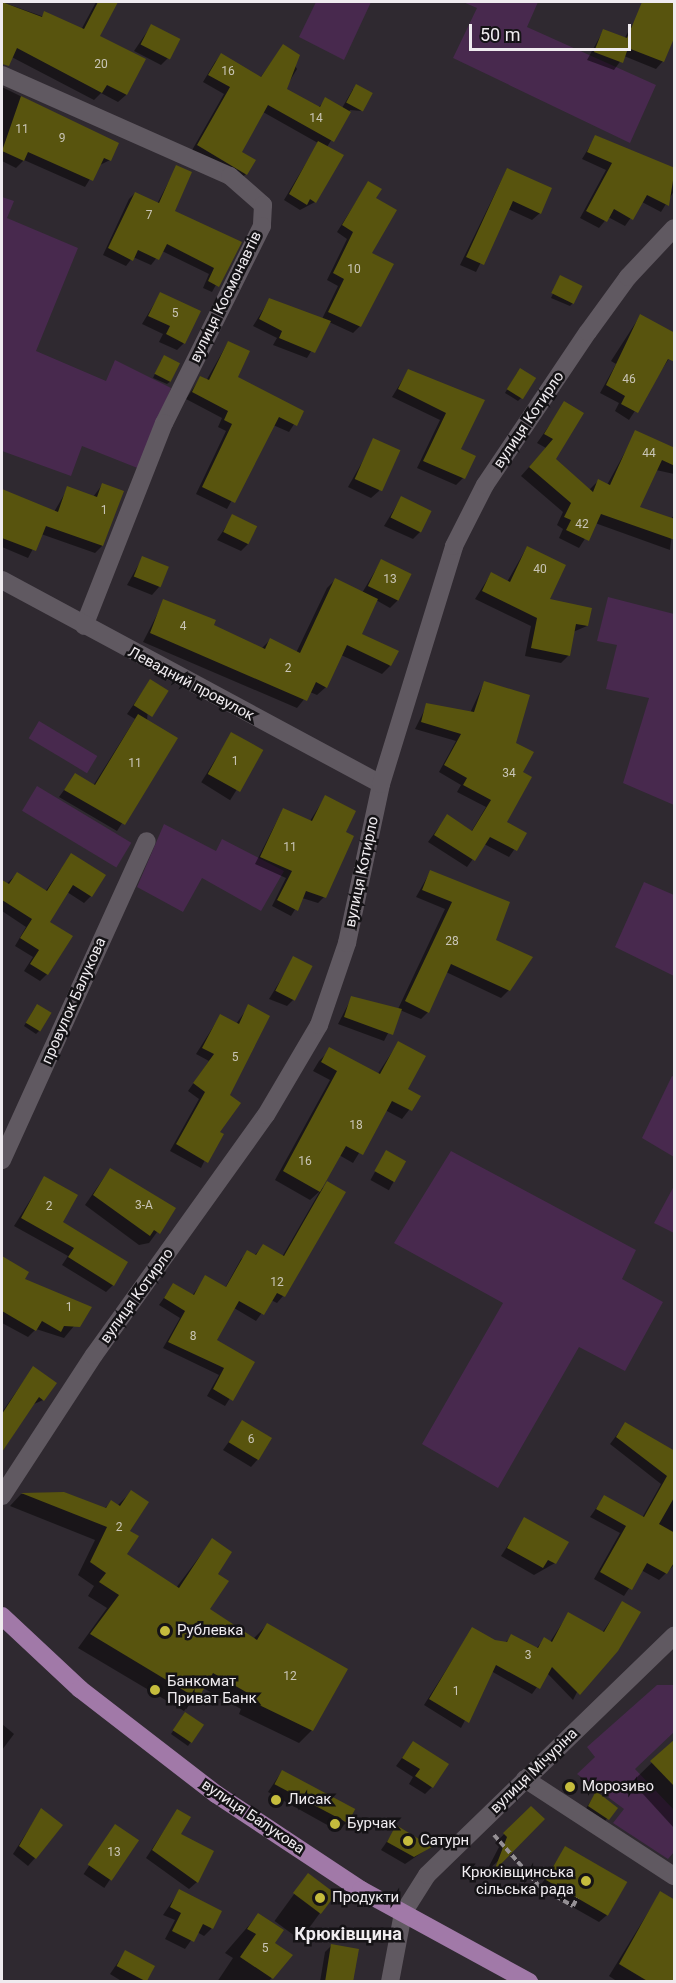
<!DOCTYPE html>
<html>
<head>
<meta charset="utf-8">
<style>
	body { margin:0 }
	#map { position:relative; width:676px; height:1983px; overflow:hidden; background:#2f2930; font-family:Roboto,sans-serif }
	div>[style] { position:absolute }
	.green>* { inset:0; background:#48294e; transform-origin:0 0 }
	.shadow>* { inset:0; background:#0007; transform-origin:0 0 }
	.building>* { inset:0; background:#58540e; transform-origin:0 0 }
	.path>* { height:4px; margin-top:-2px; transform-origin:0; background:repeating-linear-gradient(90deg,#948f94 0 6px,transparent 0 9px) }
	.minor>* { height:18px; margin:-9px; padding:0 9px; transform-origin:9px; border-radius:9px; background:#605961 }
	.major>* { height:18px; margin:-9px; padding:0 9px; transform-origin:9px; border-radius:9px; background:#a179a8 }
	.dots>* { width:16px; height:16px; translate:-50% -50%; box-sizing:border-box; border:3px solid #151316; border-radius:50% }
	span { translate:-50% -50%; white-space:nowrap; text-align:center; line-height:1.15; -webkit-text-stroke:5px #151316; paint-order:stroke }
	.number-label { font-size:12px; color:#c9c5b7 }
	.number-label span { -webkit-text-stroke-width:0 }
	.street-label { font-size:15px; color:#efebef }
	.poi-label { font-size:15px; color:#efebef }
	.left { translate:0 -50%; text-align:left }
	.right { translate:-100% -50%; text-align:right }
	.quarter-label { font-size:18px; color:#efebef; font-weight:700 }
	.frame { position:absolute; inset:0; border:3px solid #efebef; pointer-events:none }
	.scale { position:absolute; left:469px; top:24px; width:162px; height:27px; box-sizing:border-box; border:3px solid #efebef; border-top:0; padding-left:8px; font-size:18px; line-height:21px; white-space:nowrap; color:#efebef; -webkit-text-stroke:4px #151316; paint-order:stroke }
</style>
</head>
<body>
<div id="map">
	<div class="green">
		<div style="clip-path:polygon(316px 2px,371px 2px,344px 60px,299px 37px)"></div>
		<div style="clip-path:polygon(463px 2px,538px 2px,527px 27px,656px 85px,630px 143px,453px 58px,477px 8px)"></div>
		<div style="clip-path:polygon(2px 197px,14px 201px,7px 218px,78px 248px,36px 351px,106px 381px,115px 360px,171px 388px,140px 469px,82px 446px,71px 476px,2px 451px)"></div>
		<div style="clip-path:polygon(608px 597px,674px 614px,674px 805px,623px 783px,649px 698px,606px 689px,617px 645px,597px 641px)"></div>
		<div style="left:39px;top:721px;width:68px;height:20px;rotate:31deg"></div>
		<div style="left:37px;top:786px;width:110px;height:29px;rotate:31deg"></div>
		<div style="clip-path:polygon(164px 824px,216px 851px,222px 839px,284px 871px,261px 911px,202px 878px,183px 912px,137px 887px)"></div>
		<div style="clip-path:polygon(644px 882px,674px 895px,674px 976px,615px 947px)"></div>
		<div style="clip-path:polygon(672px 1076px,674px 1077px,674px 1157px,642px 1138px)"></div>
		<div style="clip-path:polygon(451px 1151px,636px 1250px,622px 1279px,663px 1302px,625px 1371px,579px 1347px,498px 1488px,422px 1444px,503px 1303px,394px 1243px)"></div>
		<div style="clip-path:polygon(674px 1186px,674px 1233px,654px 1223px)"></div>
		<div style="clip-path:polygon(657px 1685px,674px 1685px,674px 1732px,635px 1769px,674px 1810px,674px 1852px,668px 1859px,613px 1823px,624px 1809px,577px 1774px,595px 1757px,587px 1747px)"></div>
	</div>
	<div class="shadow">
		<div style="clip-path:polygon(2px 2px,81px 30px,96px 2px,116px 2px,98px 36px,144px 60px,126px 95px,118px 102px,101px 93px,94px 100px,2px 52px)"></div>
		<div style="clip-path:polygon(637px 17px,663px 61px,656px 69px,624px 56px,614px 70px,587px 60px,603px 31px,624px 39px)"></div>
		<div style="clip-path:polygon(151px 26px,168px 58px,161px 65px,134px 51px)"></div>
		<div style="clip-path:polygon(283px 46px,297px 69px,285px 89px,318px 108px,326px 99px,342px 108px,353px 89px,361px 111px,350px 110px,327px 147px,315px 202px,300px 210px,284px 200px,318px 143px,263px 112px,240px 153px,246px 174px,239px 180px,191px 152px,224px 94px,203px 82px,215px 62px,221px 55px,260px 78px)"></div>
		<div style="clip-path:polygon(2px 87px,117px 144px,110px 160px,98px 166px,85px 187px,24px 160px,16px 168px,2px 161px)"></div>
		<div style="clip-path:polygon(596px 136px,674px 169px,674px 191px,661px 212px,642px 202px,625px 226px,608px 217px,599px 228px,580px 218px,606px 170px,582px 159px)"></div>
		<div style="clip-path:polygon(177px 166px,173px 211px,240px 242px,212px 292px,203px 288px,209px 274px,162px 251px,151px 265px,133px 257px,126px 266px,103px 255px,129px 199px,135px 193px,157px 204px)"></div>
		<div style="clip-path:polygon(507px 169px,540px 213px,532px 220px,508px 209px,476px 272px,460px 265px)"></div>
		<div style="clip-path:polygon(368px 183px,374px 199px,360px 326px,353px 333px,329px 322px,307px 358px,273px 345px,277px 338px,253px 326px,269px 300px,322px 319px,338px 286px,327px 280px,347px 239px,337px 232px)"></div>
		<div style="clip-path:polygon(560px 279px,573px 303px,570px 306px,551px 298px)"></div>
		<div style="clip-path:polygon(160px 294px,184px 343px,177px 350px,159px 342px,163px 334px,142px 324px)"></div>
		<div style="clip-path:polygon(640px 316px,674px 351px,629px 420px,615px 411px,619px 403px,600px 393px,616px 364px,611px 361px)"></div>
		<div style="clip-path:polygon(228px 342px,236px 378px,302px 412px,289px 432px,273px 425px,227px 509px,196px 494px,226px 431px,218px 427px,222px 418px,186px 399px,200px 378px,206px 381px)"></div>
		<div style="clip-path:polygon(161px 361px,171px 381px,167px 384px,153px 378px)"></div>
		<div style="clip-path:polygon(408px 371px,483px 400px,459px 449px,463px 478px,456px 485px,417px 468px,440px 420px,392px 397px)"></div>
		<div style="clip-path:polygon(517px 373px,521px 398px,518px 401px,505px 393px)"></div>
		<div style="clip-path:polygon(565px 403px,554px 460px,589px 490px,598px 481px,607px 485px,636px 432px,674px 449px,674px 474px,656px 470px,638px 508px,671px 519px,674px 515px,670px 550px,595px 523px,579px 548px,559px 538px,563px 529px,557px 525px,563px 512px,521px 476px,546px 448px,537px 443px)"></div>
		<div style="clip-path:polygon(373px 443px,379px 491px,371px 498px,348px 487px)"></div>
		<div style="clip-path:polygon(102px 485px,102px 546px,95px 553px,41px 534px,28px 558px,2px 547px,2px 491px,54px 512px,68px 488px,93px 497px)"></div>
		<div style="clip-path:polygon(401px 498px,420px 532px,413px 539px,384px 526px)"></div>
		<div style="clip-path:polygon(233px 516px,248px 544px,241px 551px,217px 540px)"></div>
		<div style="clip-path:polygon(527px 547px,548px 600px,587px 626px,573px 632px,569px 655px,561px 663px,525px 656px,531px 626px,475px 599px,491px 574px,507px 582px)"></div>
		<div style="clip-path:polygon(143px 557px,159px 587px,152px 595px,127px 585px)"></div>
		<div style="clip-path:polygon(381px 561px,398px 600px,390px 608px,376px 600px,360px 635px,390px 666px,382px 674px,341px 655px,326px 687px,317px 695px,310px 692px,297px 708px,143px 642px,164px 601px,261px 649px,270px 640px,296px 653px,327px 588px,335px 580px,362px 593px)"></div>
		<div style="clip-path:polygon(150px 681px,147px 721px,176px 739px,117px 831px,59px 797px,75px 775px,93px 786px,135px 719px,127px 714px)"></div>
		<div style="clip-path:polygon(484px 683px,515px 743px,521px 773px,505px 823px,525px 834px,509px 857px,484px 844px,467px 867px,428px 842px,447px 816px,471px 832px,486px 807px,457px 792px,461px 785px,439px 772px,456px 741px,415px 729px,427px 705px,470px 713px)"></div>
		<div style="left:232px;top:733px;width:34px;height:58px;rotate:32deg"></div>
		<div style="clip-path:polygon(325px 797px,344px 832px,324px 897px,318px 903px,302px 898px,291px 916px,272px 906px,286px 878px,255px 864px,283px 809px,310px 821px)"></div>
		<div style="clip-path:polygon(71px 855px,91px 896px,84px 903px,67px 892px,48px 922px,47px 974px,40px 981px,24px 971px,33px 957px,15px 946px,26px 927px,2px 911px,2px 888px,17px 874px,45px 892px)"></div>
		<div style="clip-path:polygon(430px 872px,494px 941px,509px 990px,501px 998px,446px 972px,428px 1012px,421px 1019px,400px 1010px,384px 1041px,338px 1024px,352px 997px,398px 1009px,445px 909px,416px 897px)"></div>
		<div style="clip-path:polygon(294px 958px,295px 998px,287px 1006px,269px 999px)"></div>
		<div style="clip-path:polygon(249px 1006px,218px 1133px,201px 1168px,170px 1151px,199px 1099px,188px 1091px,209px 1061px,196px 1054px,220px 1016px,236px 1024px)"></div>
		<div style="clip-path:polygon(34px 1009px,39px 1031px,36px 1034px,24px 1026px)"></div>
		<div style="clip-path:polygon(398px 1043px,406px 1090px,419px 1097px,402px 1119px,385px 1110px,353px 1163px,339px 1155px,320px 1190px,328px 1183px,344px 1193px,283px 1296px,277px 1303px,271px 1300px,256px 1321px,234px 1308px,215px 1340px,253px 1362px,225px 1406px,207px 1396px,219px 1375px,163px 1348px,180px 1318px,159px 1305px,173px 1285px,192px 1296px,206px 1277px,225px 1288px,241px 1259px,248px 1252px,254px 1256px,263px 1246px,282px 1257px,320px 1191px,310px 1200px,275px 1180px,330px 1080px,313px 1071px,319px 1061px,328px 1052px,377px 1075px)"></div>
		<div style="left:386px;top:1152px;width:21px;height:32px;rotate:29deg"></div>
		<div style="clip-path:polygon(110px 1169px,174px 1209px,149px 1243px,139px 1245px,85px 1205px)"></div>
		<div style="clip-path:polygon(44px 1178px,61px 1222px,113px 1285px,106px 1292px,62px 1265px,68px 1256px,14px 1226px)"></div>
		<div style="clip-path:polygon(2px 1258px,27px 1272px,23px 1279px,89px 1308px,64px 1338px,36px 1329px,28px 1337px,2px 1323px)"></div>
		<div style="clip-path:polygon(33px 1368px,43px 1400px,32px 1405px,2px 1452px,2px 1412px)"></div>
		<div style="clip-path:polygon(243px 1422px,258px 1459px,251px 1467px,223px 1450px)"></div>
		<div style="clip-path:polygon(625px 1424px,674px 1454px,674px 1565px,659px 1580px,641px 1570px,624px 1596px,594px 1579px,620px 1533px,590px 1517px,604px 1497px,642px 1518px,661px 1484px,610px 1444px)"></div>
		<div style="clip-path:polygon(131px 1492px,125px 1554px,176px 1588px,212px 1540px,216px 1574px,208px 1609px,253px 1639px,267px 1625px,312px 1730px,299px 1743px,239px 1714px,241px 1709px,203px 1688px,184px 1711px,78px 1648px,107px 1608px,88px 1596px,94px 1586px,78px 1575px,95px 1540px,10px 1506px,21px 1494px,64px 1493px,104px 1509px,111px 1502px,117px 1506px)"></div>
		<div style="clip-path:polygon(525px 1519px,555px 1563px,534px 1575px,501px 1556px)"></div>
		<div style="clip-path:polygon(622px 1603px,573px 1700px,547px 1673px,532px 1694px,491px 1671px,461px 1728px,424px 1705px,472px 1629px,495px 1642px,505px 1643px,512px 1636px,536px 1649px,544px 1639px,550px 1642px,568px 1614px,602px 1633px)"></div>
		<div style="clip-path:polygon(182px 1718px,202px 1726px,188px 1746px,171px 1734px)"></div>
		<div style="clip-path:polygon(2px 1724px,14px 1734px,2px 1750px)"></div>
		<div style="clip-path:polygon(674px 1741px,674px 1828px,632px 1782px)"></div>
		<div style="clip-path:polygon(413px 1743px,432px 1787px,425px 1794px,409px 1784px,413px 1777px,396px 1766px)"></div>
		<div style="clip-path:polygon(282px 1771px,346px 1823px,338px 1831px,268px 1792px)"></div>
		<div style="clip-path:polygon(596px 1793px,616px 1809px,604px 1822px,585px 1810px)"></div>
		<div style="clip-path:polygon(531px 1808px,534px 1828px,486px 1872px,499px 1847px,495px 1843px)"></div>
		<div style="clip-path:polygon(41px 1810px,35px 1858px,28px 1866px,13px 1854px)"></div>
		<div style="clip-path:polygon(177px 1811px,179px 1835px,197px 1882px,189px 1889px,146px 1858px)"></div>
		<div style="left:116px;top:1826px;width:25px;height:58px;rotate:34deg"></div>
		<div style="clip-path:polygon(397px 1827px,430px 1847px,405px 1864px,381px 1850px)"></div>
		<div style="clip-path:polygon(565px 1848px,607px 1915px,599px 1922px,539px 1888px)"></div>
		<div style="left:308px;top:1875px;width:32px;height:57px;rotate:36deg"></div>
		<div style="clip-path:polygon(180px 1890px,218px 1910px,211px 1929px,204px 1936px,197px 1932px,185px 1949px,165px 1939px,175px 1920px,163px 1915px)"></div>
		<div style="clip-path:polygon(660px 1893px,674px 1982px,618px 1982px,609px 1976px)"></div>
		<div style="clip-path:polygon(258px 1915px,273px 1944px,291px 1956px,268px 1982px,217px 1982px,233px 1958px,225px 1953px)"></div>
		<div style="clip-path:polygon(331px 1946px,352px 1982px,320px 1982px,325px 1952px)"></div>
		<div style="clip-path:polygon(125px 1952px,153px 1967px,145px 1982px,123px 1982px,110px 1974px)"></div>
	</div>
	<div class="building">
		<div style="clip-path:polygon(2px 2px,42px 17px,44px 11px,84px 29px,98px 2px,118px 2px,100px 36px,146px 59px,127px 95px,107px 85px,102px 93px,17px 48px,9px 66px,2px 64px)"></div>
		<div style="clip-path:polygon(642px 2px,675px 2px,675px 36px,664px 62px,628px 48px,623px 63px,594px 52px,603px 29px,627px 38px)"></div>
		<div style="left:151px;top:24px;width:33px;height:23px;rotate:27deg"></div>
		<div style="clip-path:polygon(283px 44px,300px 55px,287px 89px,320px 107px,325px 97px,351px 112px,334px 142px,268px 105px,242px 152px,256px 160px,247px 175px,197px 145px,230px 87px,208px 75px,221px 53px,261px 77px)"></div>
		<div style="left:356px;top:84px;width:19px;height:21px;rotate:28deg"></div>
		<div style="clip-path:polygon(21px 96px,119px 143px,111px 161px,104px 158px,93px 181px,28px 152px,24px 161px,2px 151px)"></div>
		<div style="clip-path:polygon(595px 135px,675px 168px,669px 206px,647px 195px,633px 220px,614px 209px,607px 222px,586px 211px,612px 163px,587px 152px)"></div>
		<div style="clip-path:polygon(318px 141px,344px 155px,316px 203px,310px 199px,307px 205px,289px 194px)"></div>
		<div style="clip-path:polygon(176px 165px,192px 172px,175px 211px,242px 242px,219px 287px,208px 281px,214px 268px,167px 244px,159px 260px,138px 250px,133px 261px,108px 248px,135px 192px,159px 203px)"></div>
		<div style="clip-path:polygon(507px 168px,552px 188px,541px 214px,513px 201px,484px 265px,466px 257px)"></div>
		<div style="clip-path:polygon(368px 181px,382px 189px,376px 198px,397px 210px,372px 253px,394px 264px,361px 327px,328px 312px,344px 279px,333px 273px,353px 232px,342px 225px)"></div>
		<div style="left:560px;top:275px;width:25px;height:20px;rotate:26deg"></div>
		<div style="clip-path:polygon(160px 292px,201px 311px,185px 344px,166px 334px,170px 326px,148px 316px)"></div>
		<div style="clip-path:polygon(269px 298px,331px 321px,315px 353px,279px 338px,282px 331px,259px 319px)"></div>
		<div style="clip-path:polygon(640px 314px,675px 333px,675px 362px,668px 359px,638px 413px,621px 404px,625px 396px,606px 385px)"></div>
		<div style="clip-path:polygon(228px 341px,250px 351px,238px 377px,304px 411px,297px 426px,279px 417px,235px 503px,202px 487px,232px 424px,224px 420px,228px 411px,192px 392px,200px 376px,209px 380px)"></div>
		<div style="left:164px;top:355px;width:18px;height:21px;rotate:27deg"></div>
		<div style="left:520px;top:368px;width:19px;height:25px;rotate:32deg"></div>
		<div style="clip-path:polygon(408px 369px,485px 400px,461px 449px,476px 456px,465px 479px,423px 461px,446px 413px,398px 389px)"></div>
		<div style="clip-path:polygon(564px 401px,584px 413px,556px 459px,593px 492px,598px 479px,610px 485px,635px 430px,675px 448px,675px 466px,662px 460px,640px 507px,675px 519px,675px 540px,601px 514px,589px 541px,566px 530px,571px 520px,564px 517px,571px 503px,529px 467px,553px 439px,544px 434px)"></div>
		<div style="left:373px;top:438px;width:30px;height:45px;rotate:24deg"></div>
		<div style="clip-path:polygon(102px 483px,124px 491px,103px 546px,46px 526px,36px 551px,2px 538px,2px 489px,58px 512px,67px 486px,97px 497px)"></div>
		<div style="left:401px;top:496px;width:34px;height:24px;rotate:26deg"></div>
		<div style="left:232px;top:514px;width:28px;height:20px;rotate:26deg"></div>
		<div style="clip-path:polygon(527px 546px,566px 565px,550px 599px,592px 608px,588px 626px,576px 624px,570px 656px,531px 648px,537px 618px,482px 591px,491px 572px,510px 582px)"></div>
		<div style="left:142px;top:556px;width:29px;height:22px;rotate:22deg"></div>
		<div style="left:381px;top:559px;width:34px;height:30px;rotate:26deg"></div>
		<div style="clip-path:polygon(335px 578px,378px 599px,362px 634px,399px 651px,391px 666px,347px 645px,327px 688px,316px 682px,307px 701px,150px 633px,163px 599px,216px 620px,214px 625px,265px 649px,270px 638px,300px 653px)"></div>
		<div style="left:150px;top:679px;width:22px;height:31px;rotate:32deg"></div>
		<div style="clip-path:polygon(484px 681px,530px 695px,516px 743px,534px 752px,523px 772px,532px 777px,507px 822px,527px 833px,517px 851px,490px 837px,475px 861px,434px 835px,447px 814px,472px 831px,491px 800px,463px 785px,467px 778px,444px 765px,461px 734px,421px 722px,426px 703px,474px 712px)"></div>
		<div style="clip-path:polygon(138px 714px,178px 738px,125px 825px,64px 790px,75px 773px,95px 785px)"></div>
		<div style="left:231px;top:732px;width:37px;height:48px;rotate:29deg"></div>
		<div style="clip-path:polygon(325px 795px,356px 811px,346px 832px,354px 836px,326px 898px,306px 891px,298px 911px,277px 900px,292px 871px,260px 857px,283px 808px,312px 821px)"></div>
		<div style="clip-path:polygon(71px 853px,106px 875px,92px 897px,73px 885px,50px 922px,73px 936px,48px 975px,30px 964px,39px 950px,20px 938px,32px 919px,2px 900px,2px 880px,9px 884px,17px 872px,47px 891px)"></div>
		<div style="clip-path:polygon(430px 870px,510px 902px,496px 940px,533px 957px,510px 991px,451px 964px,429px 1013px,405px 1001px,452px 902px,422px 890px)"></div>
		<div style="left:293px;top:956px;width:22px;height:39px;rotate:27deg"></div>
		<div style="clip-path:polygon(351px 996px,402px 1009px,393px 1035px,344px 1017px)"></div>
		<div style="left:37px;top:1004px;width:17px;height:22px;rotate:31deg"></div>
		<div style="clip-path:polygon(248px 1004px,270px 1016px,230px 1095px,241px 1103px,220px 1132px,224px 1134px,208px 1163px,176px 1144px,205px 1092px,193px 1083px,214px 1054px,202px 1048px,220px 1014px,239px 1024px)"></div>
		<div style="clip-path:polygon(398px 1041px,426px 1056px,408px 1089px,421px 1096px,412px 1111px,392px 1101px,363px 1155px,346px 1146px,320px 1192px,283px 1171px,337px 1071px,321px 1062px,329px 1047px,380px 1074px)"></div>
		<div style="left:386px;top:1150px;width:23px;height:24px;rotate:29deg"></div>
		<div style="clip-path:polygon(110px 1168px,176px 1208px,160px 1234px,154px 1230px,150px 1236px,93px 1195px)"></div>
		<div style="clip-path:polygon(44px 1176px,78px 1195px,63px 1222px,128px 1262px,114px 1286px,68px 1257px,74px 1248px,21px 1218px)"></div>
		<div style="clip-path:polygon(327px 1181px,346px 1192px,285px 1297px,277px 1293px,264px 1315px,239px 1301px,217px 1340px,255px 1362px,233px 1401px,213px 1389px,224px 1368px,168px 1342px,185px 1311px,164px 1298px,173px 1283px,194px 1295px,205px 1275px,226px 1287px,247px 1250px,256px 1255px,263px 1244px,284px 1256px)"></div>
		<div style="clip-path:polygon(2px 1256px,29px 1272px,25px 1279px,92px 1307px,80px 1327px,64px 1326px,61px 1332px,42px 1321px,36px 1331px,2px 1311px)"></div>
		<div style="clip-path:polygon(33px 1366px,57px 1383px,44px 1401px,39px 1397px,2px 1452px,2px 1414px)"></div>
		<div style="left:242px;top:1420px;width:35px;height:26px;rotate:31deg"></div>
		<div style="clip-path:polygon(625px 1422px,675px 1451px,675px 1496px,659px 1524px,675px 1533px,675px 1561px,667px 1574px,647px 1563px,632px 1590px,600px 1572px,626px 1526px,596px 1509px,604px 1495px,644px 1517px,667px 1476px,616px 1437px)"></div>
		<div style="clip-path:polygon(131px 1490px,149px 1502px,130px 1531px,139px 1536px,127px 1554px,179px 1588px,212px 1538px,232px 1552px,218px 1574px,229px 1581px,210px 1609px,257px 1640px,267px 1623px,348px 1669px,313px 1731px,251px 1701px,253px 1696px,213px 1673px,198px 1699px,90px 1634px,119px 1595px,99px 1582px,106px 1573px,90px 1562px,107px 1527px,21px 1493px,64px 1492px,106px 1508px,111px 1500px,120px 1506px)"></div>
		<div style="clip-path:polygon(524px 1517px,569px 1542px,556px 1564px,548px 1560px,543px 1568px,507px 1548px)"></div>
		<div style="clip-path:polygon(622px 1601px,641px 1612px,618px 1651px,580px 1695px,552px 1667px,540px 1689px,496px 1665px,469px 1723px,429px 1699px,472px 1627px,495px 1640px,507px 1642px,511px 1634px,538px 1648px,544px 1637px,552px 1642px,568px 1612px,604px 1632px)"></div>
		<div style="left:185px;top:1712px;width:23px;height:22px;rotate:34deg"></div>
		<div style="clip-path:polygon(675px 1739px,675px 1787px,650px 1761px)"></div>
		<div style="clip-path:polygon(413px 1741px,449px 1764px,433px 1788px,415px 1776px,420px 1769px,402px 1758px)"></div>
		<div style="left:282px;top:1770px;width:83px;height:16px;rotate:28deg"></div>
		<div style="clip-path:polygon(596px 1791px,618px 1808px,609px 1820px,588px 1806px)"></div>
		<div style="clip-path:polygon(531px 1806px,545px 1819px,494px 1871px,507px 1837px,503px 1833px)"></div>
		<div style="clip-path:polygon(41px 1808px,63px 1825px,36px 1859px,19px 1846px)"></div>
		<div style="clip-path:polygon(177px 1809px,191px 1817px,181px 1834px,214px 1851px,198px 1883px,152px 1850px)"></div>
		<div style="left:115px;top:1824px;width:29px;height:49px;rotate:34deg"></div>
		<div style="clip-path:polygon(396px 1825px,432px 1847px,414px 1857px,387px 1842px)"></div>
		<div style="left:565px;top:1846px;width:72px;height:39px;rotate:30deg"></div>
		<div style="left:308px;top:1873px;width:35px;height:25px;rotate:37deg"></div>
		<div style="clip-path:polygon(179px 1889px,222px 1911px,213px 1929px,203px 1924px,194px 1942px,172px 1931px,181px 1913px,170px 1907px)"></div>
		<div style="clip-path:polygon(660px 1891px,675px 1900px,675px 1982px,649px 1982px,619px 1964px)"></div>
		<div style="clip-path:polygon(258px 1913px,284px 1930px,275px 1943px,293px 1955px,273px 1979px,240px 1957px,256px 1934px,247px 1929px)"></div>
		<div style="clip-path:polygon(331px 1944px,359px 1949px,353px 1982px,325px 1982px)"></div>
		<div style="left:125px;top:1950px;width:34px;height:18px;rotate:28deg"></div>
	</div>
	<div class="path">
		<div style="left:494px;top:1835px;width:69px;rotate:48.5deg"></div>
		<div style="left:540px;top:1887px;width:38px;rotate:30deg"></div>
		<div style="left:573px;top:1906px;width:9px;rotate:-63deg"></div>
	</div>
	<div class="minor">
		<div style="left:2px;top:75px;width:249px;rotate:23.9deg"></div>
		<div style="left:230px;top:176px;width:44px;rotate:41.3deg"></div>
		<div style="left:263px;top:205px;width:21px;rotate:93deg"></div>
		<div style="left:262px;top:226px;width:220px;rotate:116.4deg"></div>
		<div style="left:164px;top:423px;width:218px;rotate:111.5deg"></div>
		<div style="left:2px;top:580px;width:430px;rotate:28.3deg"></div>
		<div style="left:2px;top:1160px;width:350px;rotate:-65.6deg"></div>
		<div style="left:2px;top:1496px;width:168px;rotate:-56.9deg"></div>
		<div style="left:94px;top:1355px;width:295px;rotate:-54.4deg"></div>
		<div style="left:266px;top:1115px;width:104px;rotate:-59.5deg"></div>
		<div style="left:319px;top:1025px;width:87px;rotate:-71.1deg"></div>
		<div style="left:347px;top:943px;width:163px;rotate:-77.9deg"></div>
		<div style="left:381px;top:784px;width:249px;rotate:-72.9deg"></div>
		<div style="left:454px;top:546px;width:68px;rotate:-63.1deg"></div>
		<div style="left:485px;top:485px;width:184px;rotate:-56.1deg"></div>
		<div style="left:588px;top:332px;width:68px;rotate:-54deg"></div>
		<div style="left:628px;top:277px;width:67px;rotate:-46.8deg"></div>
		<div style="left:525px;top:1779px;width:178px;rotate:33.1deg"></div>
		<div style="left:390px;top:1982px;width:70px;rotate:-79.3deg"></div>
		<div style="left:403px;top:1913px;width:45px;rotate:-57.7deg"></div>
		<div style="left:427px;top:1875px;width:344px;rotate:-44.1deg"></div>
	</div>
	<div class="major">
		<div style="left:2px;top:1616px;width:107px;rotate:43.1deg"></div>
		<div style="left:80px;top:1689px;width:172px;rotate:37.7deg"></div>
		<div style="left:216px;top:1794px;width:174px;rotate:33.5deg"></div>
		<div style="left:361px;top:1890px;width:192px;rotate:28.7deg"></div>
	</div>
	<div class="dots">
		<div style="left:165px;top:1631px;background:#c5bc3d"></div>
		<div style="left:155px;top:1690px;background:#c5bc3d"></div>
		<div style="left:570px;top:1787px;background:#c5bc3d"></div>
		<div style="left:276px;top:1800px;background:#c5bc3d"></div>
		<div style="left:335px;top:1824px;background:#c5bc3d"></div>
		<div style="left:408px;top:1841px;background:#c5bc3d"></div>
		<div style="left:586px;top:1881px;background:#c5bc3d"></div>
		<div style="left:320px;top:1898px;background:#c5bc3d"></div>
	</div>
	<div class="number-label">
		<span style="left:101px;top:65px">20</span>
		<span style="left:228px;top:72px">16</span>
		<span style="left:316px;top:119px">14</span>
		<span style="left:22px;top:130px">11</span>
		<span style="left:62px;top:139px">9</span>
		<span style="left:149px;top:216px">7</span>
		<span style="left:354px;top:270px">10</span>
		<span style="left:175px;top:314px">5</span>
		<span style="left:629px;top:380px">46</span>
		<span style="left:649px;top:454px">44</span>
		<span style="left:104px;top:511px">1</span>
		<span style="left:582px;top:525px">42</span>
		<span style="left:540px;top:570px">40</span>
		<span style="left:390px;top:580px">13</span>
		<span style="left:183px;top:627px">4</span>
		<span style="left:288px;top:669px">2</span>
		<span style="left:235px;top:762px">1</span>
		<span style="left:135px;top:764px">11</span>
		<span style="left:509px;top:774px">34</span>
		<span style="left:290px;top:848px">11</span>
		<span style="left:452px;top:942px">28</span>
		<span style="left:235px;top:1058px">5</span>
		<span style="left:356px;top:1126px">18</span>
		<span style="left:305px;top:1162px">16</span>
		<span style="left:144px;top:1206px">3-А</span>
		<span style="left:49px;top:1207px">2</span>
		<span style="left:277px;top:1283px">12</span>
		<span style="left:69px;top:1308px">1</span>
		<span style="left:193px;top:1337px">8</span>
		<span style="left:251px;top:1440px">6</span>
		<span style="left:119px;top:1528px">2</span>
		<span style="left:528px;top:1656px">3</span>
		<span style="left:290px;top:1677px">12</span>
		<span style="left:456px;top:1692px">1</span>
		<span style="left:114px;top:1853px">13</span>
		<span style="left:265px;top:1949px">5</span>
	</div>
	<div class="street-label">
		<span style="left:226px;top:297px;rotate:-64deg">вулиця Космонавтів</span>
		<span style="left:529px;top:420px;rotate:-56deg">вулиця Котирло</span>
		<span style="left:191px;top:684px;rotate:28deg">Левадний провулок</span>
		<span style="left:362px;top:872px;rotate:-78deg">вулиця Котирло</span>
		<span style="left:74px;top:1001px;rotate:-66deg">провулок Балукова</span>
		<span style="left:137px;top:1296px;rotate:-54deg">вулиця Котирло</span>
		<span style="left:534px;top:1771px;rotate:-44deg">вулиця Мічуріна</span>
		<span style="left:253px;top:1817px;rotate:34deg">вулиця Балукова</span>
	</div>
	<div class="poi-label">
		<span class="left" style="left:177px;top:1631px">Рублевка</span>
		<span class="left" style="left:167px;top:1690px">Банкомат<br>Приват Банк</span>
		<span class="left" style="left:582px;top:1787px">Морозиво</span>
		<span class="left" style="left:288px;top:1800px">Лисак</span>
		<span class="left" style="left:347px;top:1824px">Бурчак</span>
		<span class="left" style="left:420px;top:1841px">Сатурн</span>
		<span class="right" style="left:574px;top:1881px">Крюківщинська<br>сільська рада</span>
		<span class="left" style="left:332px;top:1898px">Продукти</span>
	</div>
	<div class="quarter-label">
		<span style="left:348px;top:1934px">Крюківщина</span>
	</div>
	<div class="frame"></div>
	<div class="scale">50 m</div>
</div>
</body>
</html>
